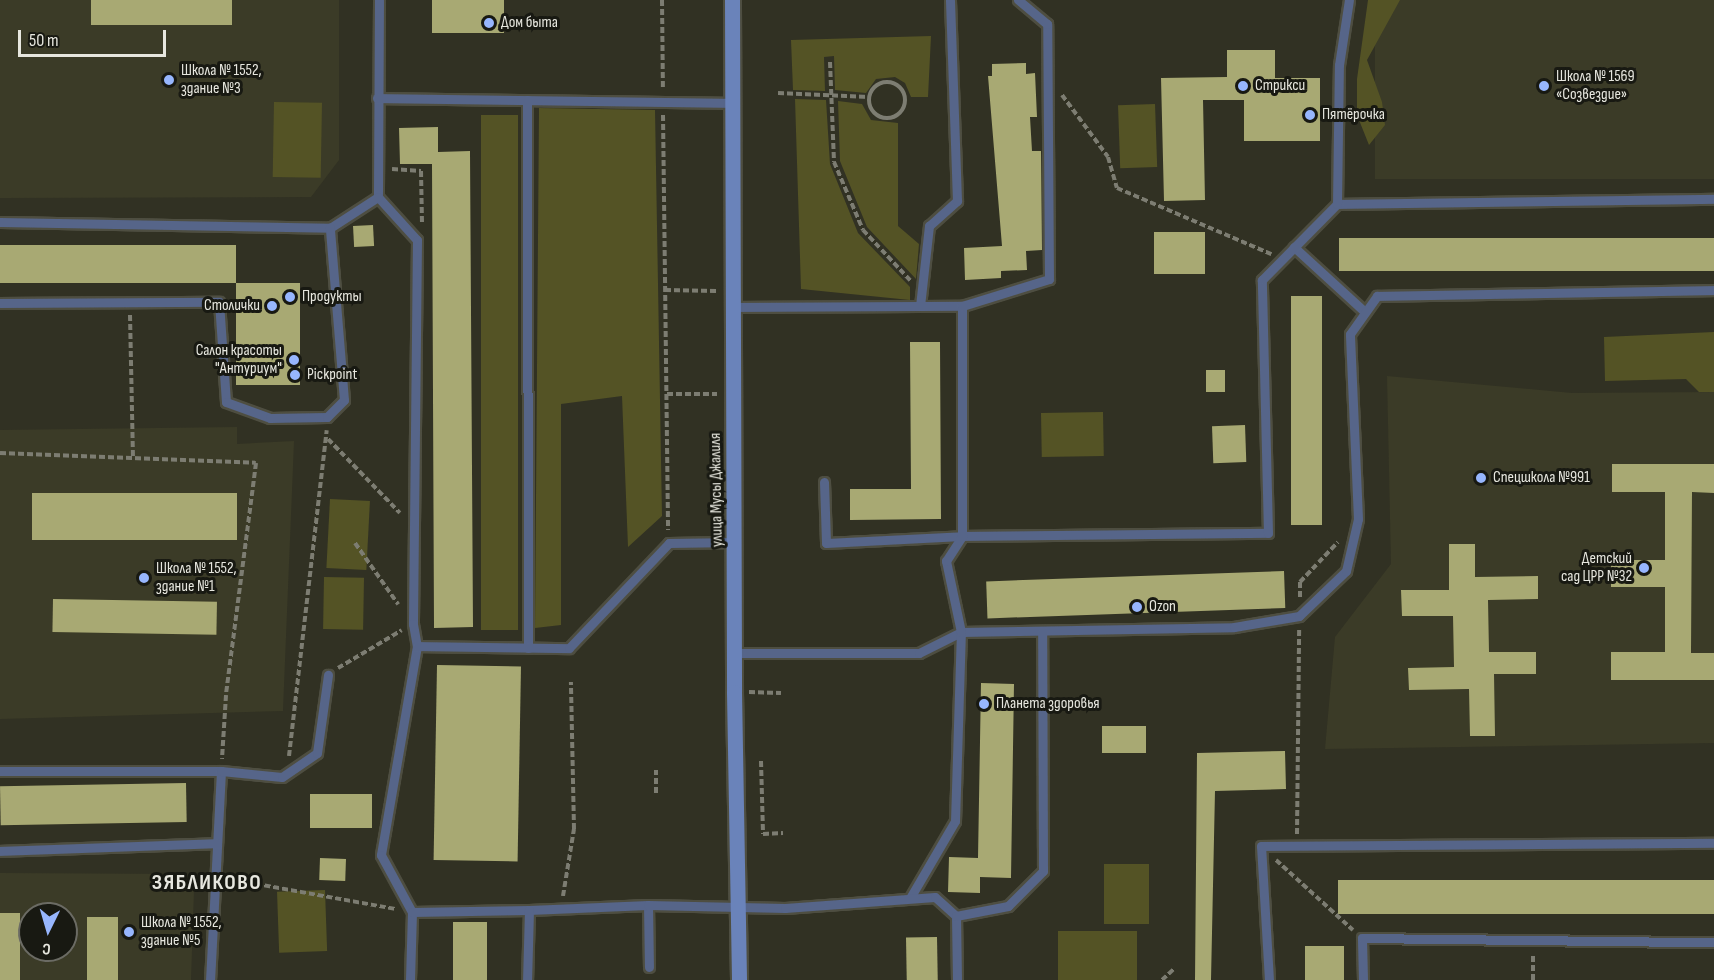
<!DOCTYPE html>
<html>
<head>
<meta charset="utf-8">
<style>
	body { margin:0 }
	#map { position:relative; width:1714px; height:980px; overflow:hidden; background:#313123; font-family:"Sofia Sans Condensed",sans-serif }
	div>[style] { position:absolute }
	.built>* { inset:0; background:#3b3b27; transform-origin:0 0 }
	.green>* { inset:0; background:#545325; transform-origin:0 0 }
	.building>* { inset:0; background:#a8a973; transform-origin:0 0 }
	.path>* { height:4px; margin-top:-2px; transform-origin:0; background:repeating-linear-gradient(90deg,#7d7d72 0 6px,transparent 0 9px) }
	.path>.ring { margin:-2px; padding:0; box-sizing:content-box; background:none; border:4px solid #7d7d72; border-radius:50% }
	.roads { filter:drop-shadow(2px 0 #4e4e41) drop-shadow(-2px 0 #4e4e41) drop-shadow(0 2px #4e4e41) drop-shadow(0 -2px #4e4e41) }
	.lane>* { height:9px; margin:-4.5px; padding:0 4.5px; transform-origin:4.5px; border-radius:4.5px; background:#566589 }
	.secondary>* { height:15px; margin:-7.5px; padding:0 7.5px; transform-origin:7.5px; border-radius:7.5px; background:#6a83ba }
	.dots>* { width:16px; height:16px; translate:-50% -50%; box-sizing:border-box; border:3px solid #181912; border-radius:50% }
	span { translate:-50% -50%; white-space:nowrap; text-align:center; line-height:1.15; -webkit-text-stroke:6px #181912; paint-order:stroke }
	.poi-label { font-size:16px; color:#e7e7df }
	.left { translate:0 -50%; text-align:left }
	.right { translate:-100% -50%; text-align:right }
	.street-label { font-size:16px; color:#e7e7df }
	.district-label { font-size:22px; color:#e7e7df; font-weight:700; letter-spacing:1.5px }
	.north { position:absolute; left:18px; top:902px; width:60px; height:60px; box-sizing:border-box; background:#181912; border:2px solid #6b6b64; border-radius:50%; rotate:185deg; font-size:16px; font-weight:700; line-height:24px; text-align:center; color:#e7e7df }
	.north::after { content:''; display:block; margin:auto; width:21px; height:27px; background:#97b6fd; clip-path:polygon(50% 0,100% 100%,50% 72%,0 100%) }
	.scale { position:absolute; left:18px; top:30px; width:148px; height:27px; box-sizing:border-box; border:3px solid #e7e7df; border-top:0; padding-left:8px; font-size:18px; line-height:21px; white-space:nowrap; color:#e7e7df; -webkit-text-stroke:4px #181912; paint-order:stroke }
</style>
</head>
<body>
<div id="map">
	<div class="built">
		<div style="clip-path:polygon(0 0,339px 0,339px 160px,311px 197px,0 198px)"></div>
		<div style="left:1375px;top:0;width:339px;height:179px"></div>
		<div style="clip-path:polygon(1387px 376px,1572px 393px,1714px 392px,1714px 743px,1325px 749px,1335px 637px,1391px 564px)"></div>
		<div style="clip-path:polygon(237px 427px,237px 444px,294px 441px,283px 711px,0 719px,0 430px)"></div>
		<div style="clip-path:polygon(evenodd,0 873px,178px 874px,194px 890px,191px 980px,0 980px,0 873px,30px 914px,66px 914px,66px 950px,30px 950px,30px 914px)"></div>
	</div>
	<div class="green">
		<div style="clip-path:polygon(1368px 0,1400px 0,1367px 60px,1382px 102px,1385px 125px,1369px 145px,1357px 115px,1357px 79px)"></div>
		<div style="clip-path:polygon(931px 36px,928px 97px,911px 97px,905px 83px,895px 77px,876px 79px,866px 93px,835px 90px,834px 56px,824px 57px,825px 91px,793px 90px,791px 40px)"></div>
		<div style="clip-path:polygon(795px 99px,826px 100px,830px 164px,858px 233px,910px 287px,910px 300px,801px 289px)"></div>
		<div style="clip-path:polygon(838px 101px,862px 104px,871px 120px,898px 123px,898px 226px,919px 244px,916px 279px,867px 227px,840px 161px)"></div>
		<div style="left:274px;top:102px;width:48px;height:75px;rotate:1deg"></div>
		<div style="left:1155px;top:104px;width:63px;height:37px;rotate:88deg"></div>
		<div style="clip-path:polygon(539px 108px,655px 110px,662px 516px,628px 547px,622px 396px,561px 404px,561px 625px,535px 628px)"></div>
		<div style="left:481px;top:115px;width:37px;height:515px"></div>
		<div style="clip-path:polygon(1714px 332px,1714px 392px,1699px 392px,1686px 379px,1605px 381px,1604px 337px)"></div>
		<div style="left:1103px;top:412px;width:44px;height:62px;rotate:89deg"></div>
		<div style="left:330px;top:499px;width:40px;height:69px;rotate:3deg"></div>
		<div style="left:324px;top:577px;width:40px;height:52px;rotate:1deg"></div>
		<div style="left:1104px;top:864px;width:45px;height:60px"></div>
		<div style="left:325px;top:890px;width:61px;height:48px;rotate:88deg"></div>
		<div style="left:1058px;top:931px;width:79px;height:49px"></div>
	</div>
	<div class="building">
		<div style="left:91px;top:0;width:141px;height:25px"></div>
		<div style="left:432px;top:0;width:72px;height:33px"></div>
		<div style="clip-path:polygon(1227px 50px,1275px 50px,1275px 78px,1320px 78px,1320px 141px,1244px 141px,1244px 100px,1203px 100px,1205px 200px,1164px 201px,1161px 78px,1227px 77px)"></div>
		<div style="clip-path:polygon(1026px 63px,1026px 74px,1035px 73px,1037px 117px,1030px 117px,1032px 151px,1041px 151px,1042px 250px,1026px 251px,1027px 270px,1001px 271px,1001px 278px,965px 280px,964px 248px,1002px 246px,988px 76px,992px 76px,992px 64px)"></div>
		<div style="clip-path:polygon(438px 127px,438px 152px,470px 151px,473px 627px,434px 628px,432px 164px,400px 164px,399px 128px)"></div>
		<div style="left:373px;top:225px;width:21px;height:20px;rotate:87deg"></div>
		<div style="left:1154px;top:232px;width:51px;height:42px"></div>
		<div style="left:1714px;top:238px;width:33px;height:375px;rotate:90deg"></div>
		<div style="left:236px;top:245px;width:38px;height:236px;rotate:90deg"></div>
		<div style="left:236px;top:283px;width:64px;height:102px"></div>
		<div style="left:1291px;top:296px;width:31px;height:229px"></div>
		<div style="clip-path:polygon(910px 342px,940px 342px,941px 519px,850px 520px,850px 489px,911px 489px)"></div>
		<div style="left:1225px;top:370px;width:22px;height:19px;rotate:90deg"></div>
		<div style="left:1245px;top:425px;width:37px;height:33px;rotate:88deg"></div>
		<div style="clip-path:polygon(1612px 464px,1714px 464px,1714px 493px,1692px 492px,1691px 653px,1714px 653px,1714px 680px,1611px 680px,1611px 652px,1665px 652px,1665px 587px,1611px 587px,1611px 560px,1665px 560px,1665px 492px,1612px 492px)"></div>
		<div style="left:32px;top:493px;width:205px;height:47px"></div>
		<div style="clip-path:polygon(1449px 544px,1475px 544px,1475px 577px,1538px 576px,1538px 599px,1488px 600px,1489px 652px,1536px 652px,1536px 674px,1494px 674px,1495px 736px,1470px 736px,1469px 689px,1409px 690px,1408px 668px,1454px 667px,1453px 616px,1402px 616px,1401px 590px,1449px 590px)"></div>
		<div style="left:1284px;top:571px;width:37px;height:298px;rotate:88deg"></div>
		<div style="left:53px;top:599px;width:164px;height:33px;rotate:1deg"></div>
		<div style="left:437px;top:665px;width:84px;height:195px;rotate:1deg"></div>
		<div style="clip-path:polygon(981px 683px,1014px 684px,1011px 878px,980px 877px,980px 893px,948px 892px,949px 857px,978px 858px)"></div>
		<div style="left:1102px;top:726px;width:44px;height:27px"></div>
		<div style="clip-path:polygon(1285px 751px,1286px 789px,1215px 791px,1211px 980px,1195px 980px,1197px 753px)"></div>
		<div style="left:186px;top:783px;width:39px;height:186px;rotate:89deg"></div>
		<div style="left:310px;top:794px;width:62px;height:34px"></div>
		<div style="left:320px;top:858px;width:26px;height:22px;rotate:2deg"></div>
		<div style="left:1338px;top:880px;width:376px;height:34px"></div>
		<div style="left:20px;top:913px;width:67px;height:20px;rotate:90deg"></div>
		<div style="left:87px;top:917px;width:31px;height:63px"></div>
		<div style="left:453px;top:922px;width:34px;height:58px"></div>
		<div style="left:937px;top:937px;width:43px;height:31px;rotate:89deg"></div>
		<div style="left:1305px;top:946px;width:39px;height:34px"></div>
	</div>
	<div class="path">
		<div style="left:662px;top:0;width:89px;rotate:89.4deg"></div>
		<div style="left:830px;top:62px;width:100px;rotate:87.7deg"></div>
		<div style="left:834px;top:162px;width:74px;rotate:66.9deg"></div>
		<div style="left:863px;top:230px;width:69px;rotate:46.8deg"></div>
		<div class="ring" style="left:869px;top:82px;width:32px;height:32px"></div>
		<div style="left:778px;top:93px;width:91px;rotate:2.5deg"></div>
		<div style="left:1062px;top:95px;width:77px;rotate:53.4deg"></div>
		<div style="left:1108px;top:157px;width:32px;rotate:74deg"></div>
		<div style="left:1117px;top:188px;width:168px;rotate:23.2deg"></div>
		<div style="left:663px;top:115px;width:415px;rotate:89.3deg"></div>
		<div style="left:392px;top:169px;width:29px;rotate:4deg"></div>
		<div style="left:421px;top:171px;width:54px;rotate:88.9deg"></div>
		<div style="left:665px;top:290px;width:51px;rotate:1.1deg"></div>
		<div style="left:130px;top:315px;width:144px;rotate:88.8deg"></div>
		<div style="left:667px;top:394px;width:50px"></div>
		<div style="left:328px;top:439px;width:103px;rotate:45.8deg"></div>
		<div style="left:0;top:453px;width:256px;rotate:2.2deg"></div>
		<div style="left:256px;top:463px;width:234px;rotate:97.4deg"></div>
		<div style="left:226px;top:695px;width:64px;rotate:93.6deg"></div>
		<div style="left:355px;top:543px;width:75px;rotate:54.8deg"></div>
		<div style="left:1300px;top:597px;width:15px;rotate:-90deg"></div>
		<div style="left:1300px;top:582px;width:55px;rotate:-46.5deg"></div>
		<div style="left:338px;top:668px;width:74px;rotate:-30.7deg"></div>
		<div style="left:749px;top:692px;width:32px;rotate:2deg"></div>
		<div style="left:289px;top:756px;width:328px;rotate:-83.4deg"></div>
		<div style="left:761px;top:761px;width:73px;rotate:88.4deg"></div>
		<div style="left:763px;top:834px;width:20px;rotate:-3deg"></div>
		<div style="left:656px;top:793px;width:23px;rotate:-90deg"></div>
		<div style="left:1297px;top:834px;width:206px;rotate:-89.4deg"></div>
		<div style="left:1276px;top:860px;width:104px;rotate:42.3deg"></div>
		<div style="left:229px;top:879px;width:170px;rotate:10.2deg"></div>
		<div style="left:563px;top:896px;width:68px;rotate:-80.7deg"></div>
		<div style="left:574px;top:829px;width:147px;rotate:-91.2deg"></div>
		<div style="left:1162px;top:980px;width:16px;rotate:-43deg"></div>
		<div style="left:1533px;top:980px;width:26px;rotate:-90deg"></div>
	</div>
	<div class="roads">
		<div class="lane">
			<div style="left:379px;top:0;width:197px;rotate:90.3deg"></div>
			<div style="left:378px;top:197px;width:58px;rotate:47.8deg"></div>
			<div style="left:417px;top:240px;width:384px;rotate:90.6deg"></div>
			<div style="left:413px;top:624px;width:22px;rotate:80deg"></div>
			<div style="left:417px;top:646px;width:212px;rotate:99.8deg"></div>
			<div style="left:381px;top:855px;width:65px;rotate:61.5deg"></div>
			<div style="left:412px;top:912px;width:68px;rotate:91.7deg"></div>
			<div style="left:377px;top:98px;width:357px;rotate:0.8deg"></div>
			<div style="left:527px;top:100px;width:548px;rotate:89.9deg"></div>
			<div style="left:1337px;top:204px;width:377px;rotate:-0.8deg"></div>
			<div style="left:0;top:222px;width:330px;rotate:1deg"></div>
			<div style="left:330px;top:228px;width:57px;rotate:-32.9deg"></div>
			<div style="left:1294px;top:247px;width:96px;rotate:42.5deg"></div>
			<div style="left:0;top:303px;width:219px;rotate:-0.3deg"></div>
			<div style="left:219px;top:302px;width:100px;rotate:86deg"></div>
			<div style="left:226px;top:402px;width:47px;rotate:20deg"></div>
			<div style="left:270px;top:418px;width:57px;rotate:-1deg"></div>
			<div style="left:327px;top:417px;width:24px;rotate:-45deg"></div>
			<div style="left:344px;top:400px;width:173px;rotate:-94.7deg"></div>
			<div style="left:920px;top:306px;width:81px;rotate:-83.6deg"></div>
			<div style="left:929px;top:226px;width:38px;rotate:-42deg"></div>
			<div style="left:957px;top:201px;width:201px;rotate:-92deg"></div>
			<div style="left:733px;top:307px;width:229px;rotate:-0.3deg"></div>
			<div style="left:824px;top:482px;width:61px;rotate:88.1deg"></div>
			<div style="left:826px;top:543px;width:136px;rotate:-2.9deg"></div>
			<div style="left:962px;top:536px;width:306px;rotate:-0.6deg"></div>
			<div style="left:1268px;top:533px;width:253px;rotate:-91.4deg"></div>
			<div style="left:1262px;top:280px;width:107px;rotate:-45.4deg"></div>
			<div style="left:1337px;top:204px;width:139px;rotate:-89.2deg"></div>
			<div style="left:1339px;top:65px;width:66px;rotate:-81.3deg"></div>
			<div style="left:417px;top:646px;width:152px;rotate:0.8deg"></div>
			<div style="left:569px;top:648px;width:145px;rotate:-46.4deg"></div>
			<div style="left:669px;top:543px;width:67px;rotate:-0.9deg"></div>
			<div style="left:735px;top:653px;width:184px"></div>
			<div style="left:919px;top:653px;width:47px;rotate:-26.6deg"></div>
			<div style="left:961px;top:632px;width:273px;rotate:-1deg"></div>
			<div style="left:1234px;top:627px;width:66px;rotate:-9.6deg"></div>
			<div style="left:1299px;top:616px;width:65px;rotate:-43.8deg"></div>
			<div style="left:1346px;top:571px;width:53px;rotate:-77deg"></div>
			<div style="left:1358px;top:519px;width:185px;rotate:-92.5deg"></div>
			<div style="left:1350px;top:334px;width:47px;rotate:-54.6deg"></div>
			<div style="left:1377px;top:296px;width:337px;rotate:-1deg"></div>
			<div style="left:0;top:771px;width:221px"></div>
			<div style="left:221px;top:771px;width:209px;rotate:93deg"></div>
			<div style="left:221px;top:771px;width:61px;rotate:5.6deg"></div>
			<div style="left:282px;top:777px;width:42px;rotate:-34.4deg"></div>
			<div style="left:317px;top:753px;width:79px;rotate:-82deg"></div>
			<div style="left:0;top:851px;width:217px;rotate:-2.1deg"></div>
			<div style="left:910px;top:898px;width:89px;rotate:-59.7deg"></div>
			<div style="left:955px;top:821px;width:189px;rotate:-88.2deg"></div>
			<div style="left:961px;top:632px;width:73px;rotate:-101.9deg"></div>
			<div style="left:946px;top:561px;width:30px;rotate:-57deg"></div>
			<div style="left:962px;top:536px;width:230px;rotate:-90deg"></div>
			<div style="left:962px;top:306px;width:91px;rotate:-17.2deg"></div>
			<div style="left:1049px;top:279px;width:255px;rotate:-90.4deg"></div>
			<div style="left:1047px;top:24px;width:38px;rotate:-140deg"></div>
			<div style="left:648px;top:905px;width:62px;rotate:89.1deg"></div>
			<div style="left:529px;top:910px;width:119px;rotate:-2.4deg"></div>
			<div style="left:648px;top:905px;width:137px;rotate:1.3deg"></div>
			<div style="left:785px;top:908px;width:150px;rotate:-4.2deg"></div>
			<div style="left:935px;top:897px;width:28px;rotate:42deg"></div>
			<div style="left:956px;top:916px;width:64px;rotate:89.1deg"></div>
			<div style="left:412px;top:912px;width:117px;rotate:-1deg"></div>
			<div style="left:529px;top:910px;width:70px;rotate:91.6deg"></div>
			<div style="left:956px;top:916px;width:53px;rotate:-10.9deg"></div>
			<div style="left:1008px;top:906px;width:49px;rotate:-45deg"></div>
			<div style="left:1043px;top:871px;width:240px;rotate:-90.2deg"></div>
			<div style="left:1269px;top:980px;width:134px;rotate:-93.4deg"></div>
			<div style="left:1261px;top:846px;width:453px;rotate:-0.4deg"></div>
			<div style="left:1363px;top:980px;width:42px;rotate:-91.4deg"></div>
			<div style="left:1362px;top:938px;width:352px;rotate:0.7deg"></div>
		</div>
		<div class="secondary">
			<div style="left:732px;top:0;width:692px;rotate:89.83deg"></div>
			<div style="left:734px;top:692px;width:288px;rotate:89deg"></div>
		</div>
	</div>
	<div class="dots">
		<div style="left:489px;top:23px;background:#97b6fd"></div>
		<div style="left:169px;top:80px;background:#97b6fd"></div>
		<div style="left:1243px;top:86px;background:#97b6fd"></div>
		<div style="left:1544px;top:86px;background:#97b6fd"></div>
		<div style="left:1310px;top:115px;background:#97b6fd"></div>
		<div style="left:290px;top:297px;background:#97b6fd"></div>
		<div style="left:272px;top:306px;background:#97b6fd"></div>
		<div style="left:294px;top:360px;background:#97b6fd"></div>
		<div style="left:295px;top:375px;background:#97b6fd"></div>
		<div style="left:1481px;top:478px;background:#97b6fd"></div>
		<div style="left:1644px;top:568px;background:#97b6fd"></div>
		<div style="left:144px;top:578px;background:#97b6fd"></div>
		<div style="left:1137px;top:607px;background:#97b6fd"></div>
		<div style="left:984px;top:704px;background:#97b6fd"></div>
		<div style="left:129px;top:932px;background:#97b6fd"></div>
	</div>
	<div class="poi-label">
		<span class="left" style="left:501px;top:23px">Дом быта</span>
		<span class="left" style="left:181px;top:80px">Школа № 1552,<br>здание №3</span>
		<span class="left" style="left:1556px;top:86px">Школа № 1569<br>«Созвездие»</span>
		<span class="left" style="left:1255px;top:86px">Стрикси</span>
		<span class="left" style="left:1322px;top:115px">Пятёрочка</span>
		<span class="left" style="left:302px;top:297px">Продукты</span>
		<span class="right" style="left:260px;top:306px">Столички</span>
		<span class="right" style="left:282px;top:360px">Салон красоты<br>"Антуриум"</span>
		<span class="left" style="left:307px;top:375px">Pickpoint</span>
		<span class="left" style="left:1493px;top:478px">Спецшкола №991</span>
		<span class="right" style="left:1632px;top:568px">Детский<br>сад ЦРР №32</span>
		<span class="left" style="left:156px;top:578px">Школа № 1552,<br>здание №1</span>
		<span class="left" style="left:1149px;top:607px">Ozon</span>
		<span class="left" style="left:996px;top:704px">Планета здоровья</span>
		<span class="left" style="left:141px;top:932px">Школа № 1552,<br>здание №5</span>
	</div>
	<div class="street-label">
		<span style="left:717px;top:490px;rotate:-91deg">улица Мусы Джалиля</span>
	</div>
	<div class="district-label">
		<span style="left:207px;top:883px">ЗЯБЛИКОВО</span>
	</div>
	<div class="north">С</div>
	<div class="scale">50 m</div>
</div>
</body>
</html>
